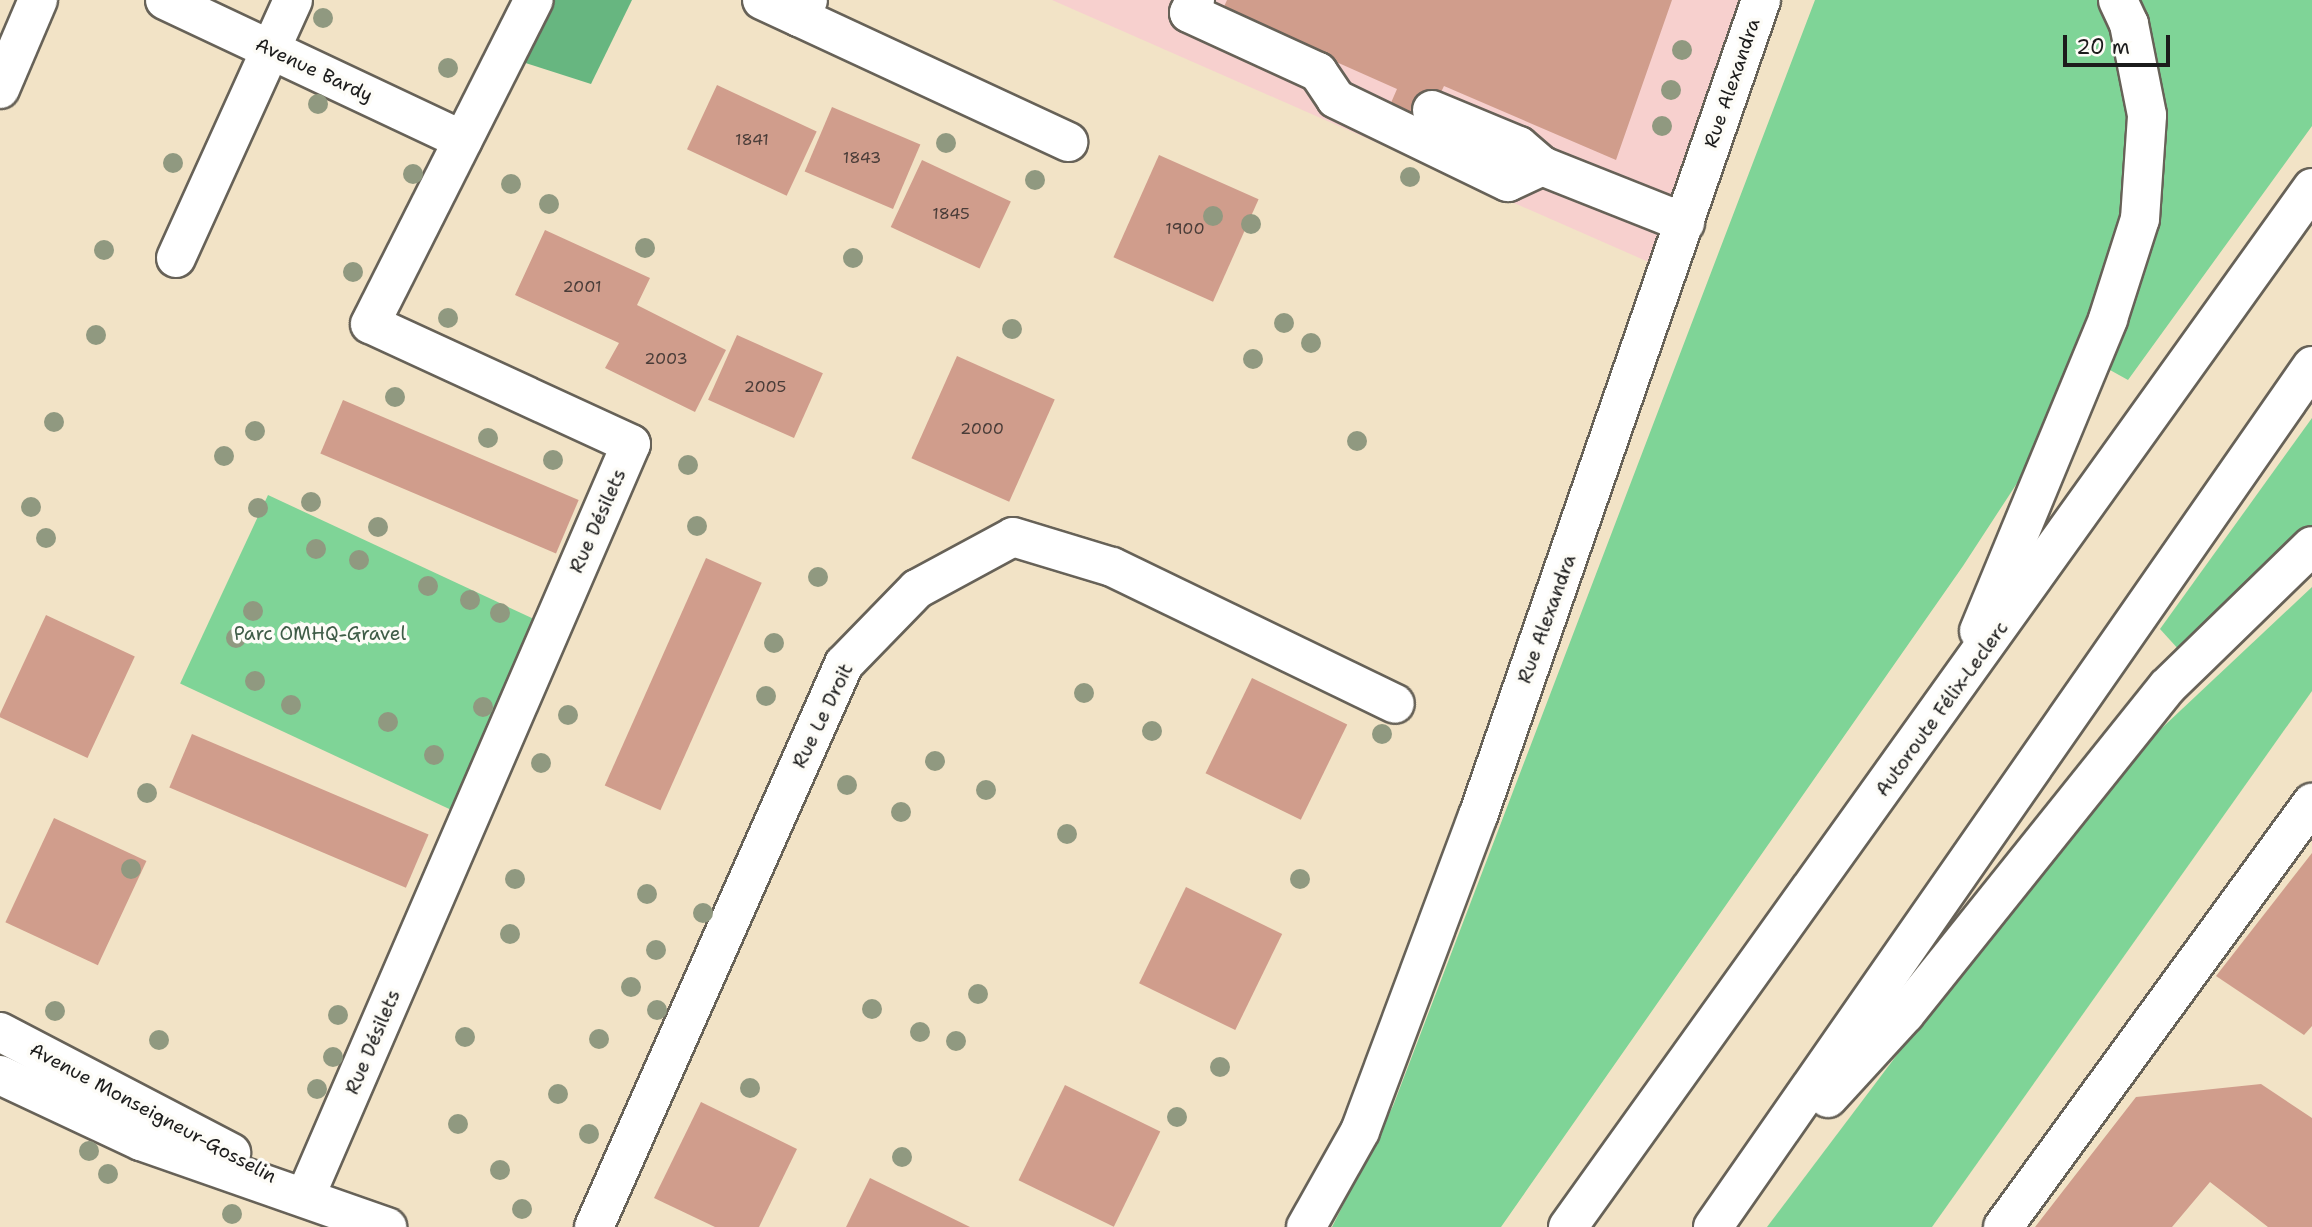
<!DOCTYPE html>
<html>
<head>
<meta charset="utf-8">
<style>
	body { margin:0 }
	#map { position:relative; width:2312px; height:1227px; overflow:hidden; background:#f2e3c6; font-family:"Shantell Sans",sans-serif }
	div>[style] { position:absolute }
	.built>* { inset:0; background:#f7d0ce }
	.green>* { inset:0; background:#7fd497; transform-origin:0 0 }
	.forest>* { inset:0; background:#67b680 }
	.building>* { inset:0; background:#d09d8c; transform-origin:0 0 }
	.roads { filter:drop-shadow(2px 0 #676258) drop-shadow(-2px 0 #676258) drop-shadow(0 2px #676258) drop-shadow(0 -2px #676258) }
	.minor>* { height:38px; margin:-19px; padding:0 19px; transform-origin:19px; border-radius:19px; background:#fff }
	.highway>* { height:38px; margin:-19px; padding:0 19px; transform-origin:19px; border-radius:19px; background:#fff }
	.trees>* { width:20px; height:20px; margin:-10px; border-radius:50%; background:#909980 }
	span { translate:-50% -50%; white-space:nowrap; text-align:center; line-height:1.15; -webkit-text-stroke:7px #fdfcf7; paint-order:stroke }
	.number-label { font-size:16px; color:#493c38 }
	.number-label span { -webkit-text-stroke-width:0 }
	.street-label { font-size:19px; color:#1c1c1c }
	.park-label { font-size:19px; color:#3f5c47 }
	.scale { position:absolute; left:2063px; top:35px; width:107px; height:32px; box-sizing:border-box; border:4px solid #1c1c1c; border-top:0; padding-left:9px; font-size:21px; line-height:24px; white-space:nowrap; color:#1c1c1c; -webkit-text-stroke:5px #fdfcf7; paint-order:stroke }
</style>
</head>
<body>
<div id="map">
	<div class="built">
		<div style="clip-path:polygon(1052px 0,1761px 0,1669px 271px)"></div>
	</div>
	<div class="green">
		<div style="clip-path:polygon(1815px 0,2099px 0,2122px 59px,2133px 136px,2125px 212px,2055px 425px,1963px 566px,1501px 1227px,1332px 1227px,1393px 1106px)"></div>
		<div style="clip-path:polygon(2137px 0,2312px 0,2312px 126px,2128px 380px,2110px 370px,2146px 259px)"></div>
		<div style="clip-path:polygon(2312px 418px,2312px 526px,2180px 651px,2160px 629px)"></div>
		<div style="left:268px;top:495px;width:313px;height:208px;rotate:25deg"></div>
		<div style="clip-path:polygon(2312px 587px,2312px 691px,1932px 1227px,1767px 1227px,2004px 913px,2131px 757px)"></div>
	</div>
	<div class="forest">
		<div style="clip-path:polygon(534px 0,632px 0,591px 84px,510px 58px)"></div>
	</div>
	<div class="building">
		<div style="clip-path:polygon(1227px 0,1672px 0,1616px 160px,1444px 86px,1423px 129px,1387px 112px,1397px 89px,1222px 11px)"></div>
		<div style="left:717px;top:85px;width:110px;height:71px;rotate:25deg"></div>
		<div style="left:832px;top:107px;width:96px;height:70px;rotate:23deg"></div>
		<div style="left:1159px;top:155px;width:109px;height:112px;rotate:24deg"></div>
		<div style="left:922px;top:160px;width:98px;height:74px;rotate:25deg"></div>
		<div style="clip-path:polygon(545px 230px,650px 278px,637px 305px,726px 350px,695px 412px,605px 368px,619px 343px,515px 295px)"></div>
		<div style="left:737px;top:335px;width:94px;height:71px;rotate:24deg"></div>
		<div style="left:957px;top:356px;width:107px;height:112px;rotate:24deg"></div>
		<div style="left:343px;top:400px;width:256px;height:58px;rotate:23deg"></div>
		<div style="left:706px;top:558px;width:61px;height:249px;rotate:24deg"></div>
		<div style="left:46px;top:615px;width:98px;height:112px;rotate:25deg"></div>
		<div style="left:1252px;top:678px;width:106px;height:106px;rotate:26deg"></div>
		<div style="left:192px;top:734px;width:257px;height:58px;rotate:23deg"></div>
		<div style="left:54px;top:818px;width:102px;height:115px;rotate:25deg"></div>
		<div style="clip-path:polygon(2312px 853px,2312px 1026px,2304px 1035px,2216px 976px)"></div>
		<div style="left:1186px;top:887px;width:107px;height:107px;rotate:26deg"></div>
		<div style="clip-path:polygon(2261px 1084px,2312px 1118px,2312px 1227px,2268px 1227px,2210px 1182px,2172px 1227px,2035px 1227px,2136px 1097px)"></div>
		<div style="left:1065px;top:1085px;width:106px;height:106px;rotate:26deg"></div>
		<div style="clip-path:polygon(701px 1102px,797px 1149px,759px 1227px,715px 1227px,654px 1198px)"></div>
		<div style="clip-path:polygon(870px 1178px,970px 1227px,846px 1227px)"></div>
	</div>
	<div class="roads">
		<div class="minor">
			<div style="left:165px;top:0;width:329px;rotate:25.2deg"></div>
			<div style="left:762px;top:0;width:41px;rotate:24.7deg"></div>
			<div style="left:799px;top:17px;width:19px;rotate:-62deg"></div>
			<div style="left:1195px;top:0;width:14px;rotate:115deg"></div>
			<div style="left:1189px;top:13px;width:142px;rotate:24.6deg"></div>
			<div style="left:1318px;top:72px;width:32px;rotate:56deg"></div>
			<div style="left:1336px;top:99px;width:191px;rotate:25.8deg"></div>
			<div style="left:1508px;top:182px;width:38px;rotate:-25deg"></div>
			<div style="left:799px;top:17px;width:297px;rotate:24.9deg"></div>
			<div style="left:0;top:89px;width:97px;rotate:-66.9deg"></div>
			<div style="left:1432px;top:110px;width:94px;rotate:22.5deg"></div>
			<div style="left:1519px;top:146px;width:30px;rotate:41deg"></div>
			<div style="left:1542px;top:166px;width:154px;rotate:21.7deg"></div>
			<div style="left:176px;top:258px;width:283px;rotate:-65.6deg"></div>
			<div style="left:0;top:1032px;width:261px;rotate:27.6deg"></div>
			<div style="left:0;top:1075px;width:156px;rotate:25.1deg"></div>
			<div style="left:141px;top:1141px;width:261px;rotate:19.3deg"></div>
			<div style="left:306px;top:1195px;width:818px;rotate:-66.6deg"></div>
			<div style="left:631px;top:444px;width:287px;rotate:-155.3deg"></div>
			<div style="left:370px;top:324px;width:363px;rotate:-63.2deg"></div>
			<div style="left:594px;top:1227px;width:616px;rotate:-66.06deg"></div>
			<div style="left:844px;top:664px;width:105px;rotate:-45.8deg"></div>
			<div style="left:917px;top:589px;width:109px;rotate:-28.4deg"></div>
			<div style="left:1013px;top:537px;width:103px;rotate:16.9deg"></div>
			<div style="left:1112px;top:567px;width:314px;rotate:25.8deg"></div>
			<div style="left:1306px;top:1227px;width:110px;rotate:-60.6deg"></div>
			<div style="left:1360px;top:1131px;width:336px;rotate:-69.5deg"></div>
			<div style="left:1478px;top:816px;width:864px;rotate:-70.87deg"></div>
			<div style="left:2003px;top:1227px;width:525px;rotate:-53.92deg"></div>
		</div>
		<div class="highway">
			<div style="left:1979px;top:631px;width:338px;rotate:-67.5deg"></div>
			<div style="left:2108px;top:319px;width:105px;rotate:-72.3deg"></div>
			<div style="left:2140px;top:219px;width:104px;rotate:-86.1deg"></div>
			<div style="left:2147px;top:115px;width:93px;rotate:-101.2deg"></div>
			<div style="left:2129px;top:24px;width:26px;rotate:-115deg"></div>
			<div style="left:1828px;top:1098px;width:114px;rotate:-47.5deg"></div>
			<div style="left:1905px;top:1014px;width:419px;rotate:-51.3deg"></div>
			<div style="left:2167px;top:687px;width:202px;rotate:-44.2deg"></div>
			<div style="left:1568px;top:1227px;width:1278px;rotate:-54.39deg"></div>
			<div style="left:1713px;top:1227px;width:1049px;rotate:-55.17deg"></div>
		</div>
	</div>
	<div class="trees">
		<div style="left:323px;top:18px"></div>
		<div style="left:1682px;top:50px"></div>
		<div style="left:448px;top:68px"></div>
		<div style="left:1671px;top:90px"></div>
		<div style="left:318px;top:104px"></div>
		<div style="left:1662px;top:126px"></div>
		<div style="left:946px;top:143px"></div>
		<div style="left:173px;top:163px"></div>
		<div style="left:413px;top:174px"></div>
		<div style="left:1410px;top:177px"></div>
		<div style="left:1035px;top:180px"></div>
		<div style="left:511px;top:184px"></div>
		<div style="left:549px;top:204px"></div>
		<div style="left:1213px;top:216px"></div>
		<div style="left:1251px;top:224px"></div>
		<div style="left:645px;top:248px"></div>
		<div style="left:104px;top:250px"></div>
		<div style="left:853px;top:258px"></div>
		<div style="left:353px;top:272px"></div>
		<div style="left:448px;top:318px"></div>
		<div style="left:1284px;top:323px"></div>
		<div style="left:1012px;top:329px"></div>
		<div style="left:96px;top:335px"></div>
		<div style="left:1311px;top:343px"></div>
		<div style="left:1253px;top:359px"></div>
		<div style="left:395px;top:397px"></div>
		<div style="left:54px;top:422px"></div>
		<div style="left:255px;top:431px"></div>
		<div style="left:488px;top:438px"></div>
		<div style="left:1357px;top:441px"></div>
		<div style="left:224px;top:456px"></div>
		<div style="left:553px;top:460px"></div>
		<div style="left:688px;top:465px"></div>
		<div style="left:311px;top:502px"></div>
		<div style="left:31px;top:507px"></div>
		<div style="left:258px;top:508px"></div>
		<div style="left:697px;top:526px"></div>
		<div style="left:378px;top:527px"></div>
		<div style="left:46px;top:538px"></div>
		<div style="left:316px;top:549px"></div>
		<div style="left:359px;top:560px"></div>
		<div style="left:818px;top:577px"></div>
		<div style="left:428px;top:586px"></div>
		<div style="left:470px;top:600px"></div>
		<div style="left:253px;top:611px"></div>
		<div style="left:500px;top:613px"></div>
		<div style="left:236px;top:638px"></div>
		<div style="left:774px;top:643px"></div>
		<div style="left:255px;top:681px"></div>
		<div style="left:1084px;top:693px"></div>
		<div style="left:766px;top:696px"></div>
		<div style="left:291px;top:705px"></div>
		<div style="left:483px;top:707px"></div>
		<div style="left:568px;top:715px"></div>
		<div style="left:388px;top:722px"></div>
		<div style="left:1152px;top:731px"></div>
		<div style="left:1382px;top:734px"></div>
		<div style="left:434px;top:755px"></div>
		<div style="left:935px;top:761px"></div>
		<div style="left:541px;top:763px"></div>
		<div style="left:847px;top:785px"></div>
		<div style="left:986px;top:790px"></div>
		<div style="left:147px;top:793px"></div>
		<div style="left:901px;top:812px"></div>
		<div style="left:1067px;top:834px"></div>
		<div style="left:131px;top:869px"></div>
		<div style="left:515px;top:879px"></div>
		<div style="left:1300px;top:879px"></div>
		<div style="left:647px;top:894px"></div>
		<div style="left:703px;top:913px"></div>
		<div style="left:510px;top:934px"></div>
		<div style="left:656px;top:950px"></div>
		<div style="left:631px;top:987px"></div>
		<div style="left:978px;top:994px"></div>
		<div style="left:872px;top:1009px"></div>
		<div style="left:657px;top:1010px"></div>
		<div style="left:55px;top:1011px"></div>
		<div style="left:338px;top:1015px"></div>
		<div style="left:920px;top:1032px"></div>
		<div style="left:465px;top:1037px"></div>
		<div style="left:599px;top:1039px"></div>
		<div style="left:159px;top:1040px"></div>
		<div style="left:956px;top:1041px"></div>
		<div style="left:333px;top:1057px"></div>
		<div style="left:1220px;top:1067px"></div>
		<div style="left:750px;top:1088px"></div>
		<div style="left:317px;top:1089px"></div>
		<div style="left:558px;top:1094px"></div>
		<div style="left:1177px;top:1117px"></div>
		<div style="left:458px;top:1124px"></div>
		<div style="left:589px;top:1134px"></div>
		<div style="left:89px;top:1151px"></div>
		<div style="left:902px;top:1157px"></div>
		<div style="left:500px;top:1170px"></div>
		<div style="left:108px;top:1174px"></div>
		<div style="left:522px;top:1209px"></div>
		<div style="left:232px;top:1214px"></div>
	</div>
	<div class="number-label">
		<span style="left:752px;top:140px">1841</span>
		<span style="left:862px;top:158px">1843</span>
		<span style="left:951px;top:214px">1845</span>
		<span style="left:1185px;top:229px">1900</span>
		<span style="left:582px;top:287px">2001</span>
		<span style="left:666px;top:359px">2003</span>
		<span style="left:765px;top:387px">2005</span>
		<span style="left:982px;top:429px">2000</span>
	</div>
	<div class="street-label">
		<span style="left:314px;top:70px;rotate:25deg">Avenue Bardy</span>
		<span style="left:1732px;top:83px;rotate:-71deg">Rue Alexandra</span>
		<span style="left:598px;top:521px;rotate:-66deg">Rue Désilets</span>
		<span style="left:1547px;top:619px;rotate:-70deg">Rue Alexandra</span>
		<span style="left:1942px;top:709px;rotate:-54deg">Autoroute Félix-Leclerc</span>
		<span style="left:823px;top:716px;rotate:-64deg">Rue Le Droit</span>
		<span style="left:373px;top:1042px;rotate:-67deg">Rue Désilets</span>
		<span style="left:153px;top:1113px;rotate:28deg">Avenue Monseigneur-Gosselin</span>
	</div>
	<div class="park-label">
		<span style="left:320px;top:634px">Parc OMHQ-Gravel</span>
	</div>
	<div class="scale">20 m</div>
</div>
</body>
</html>
